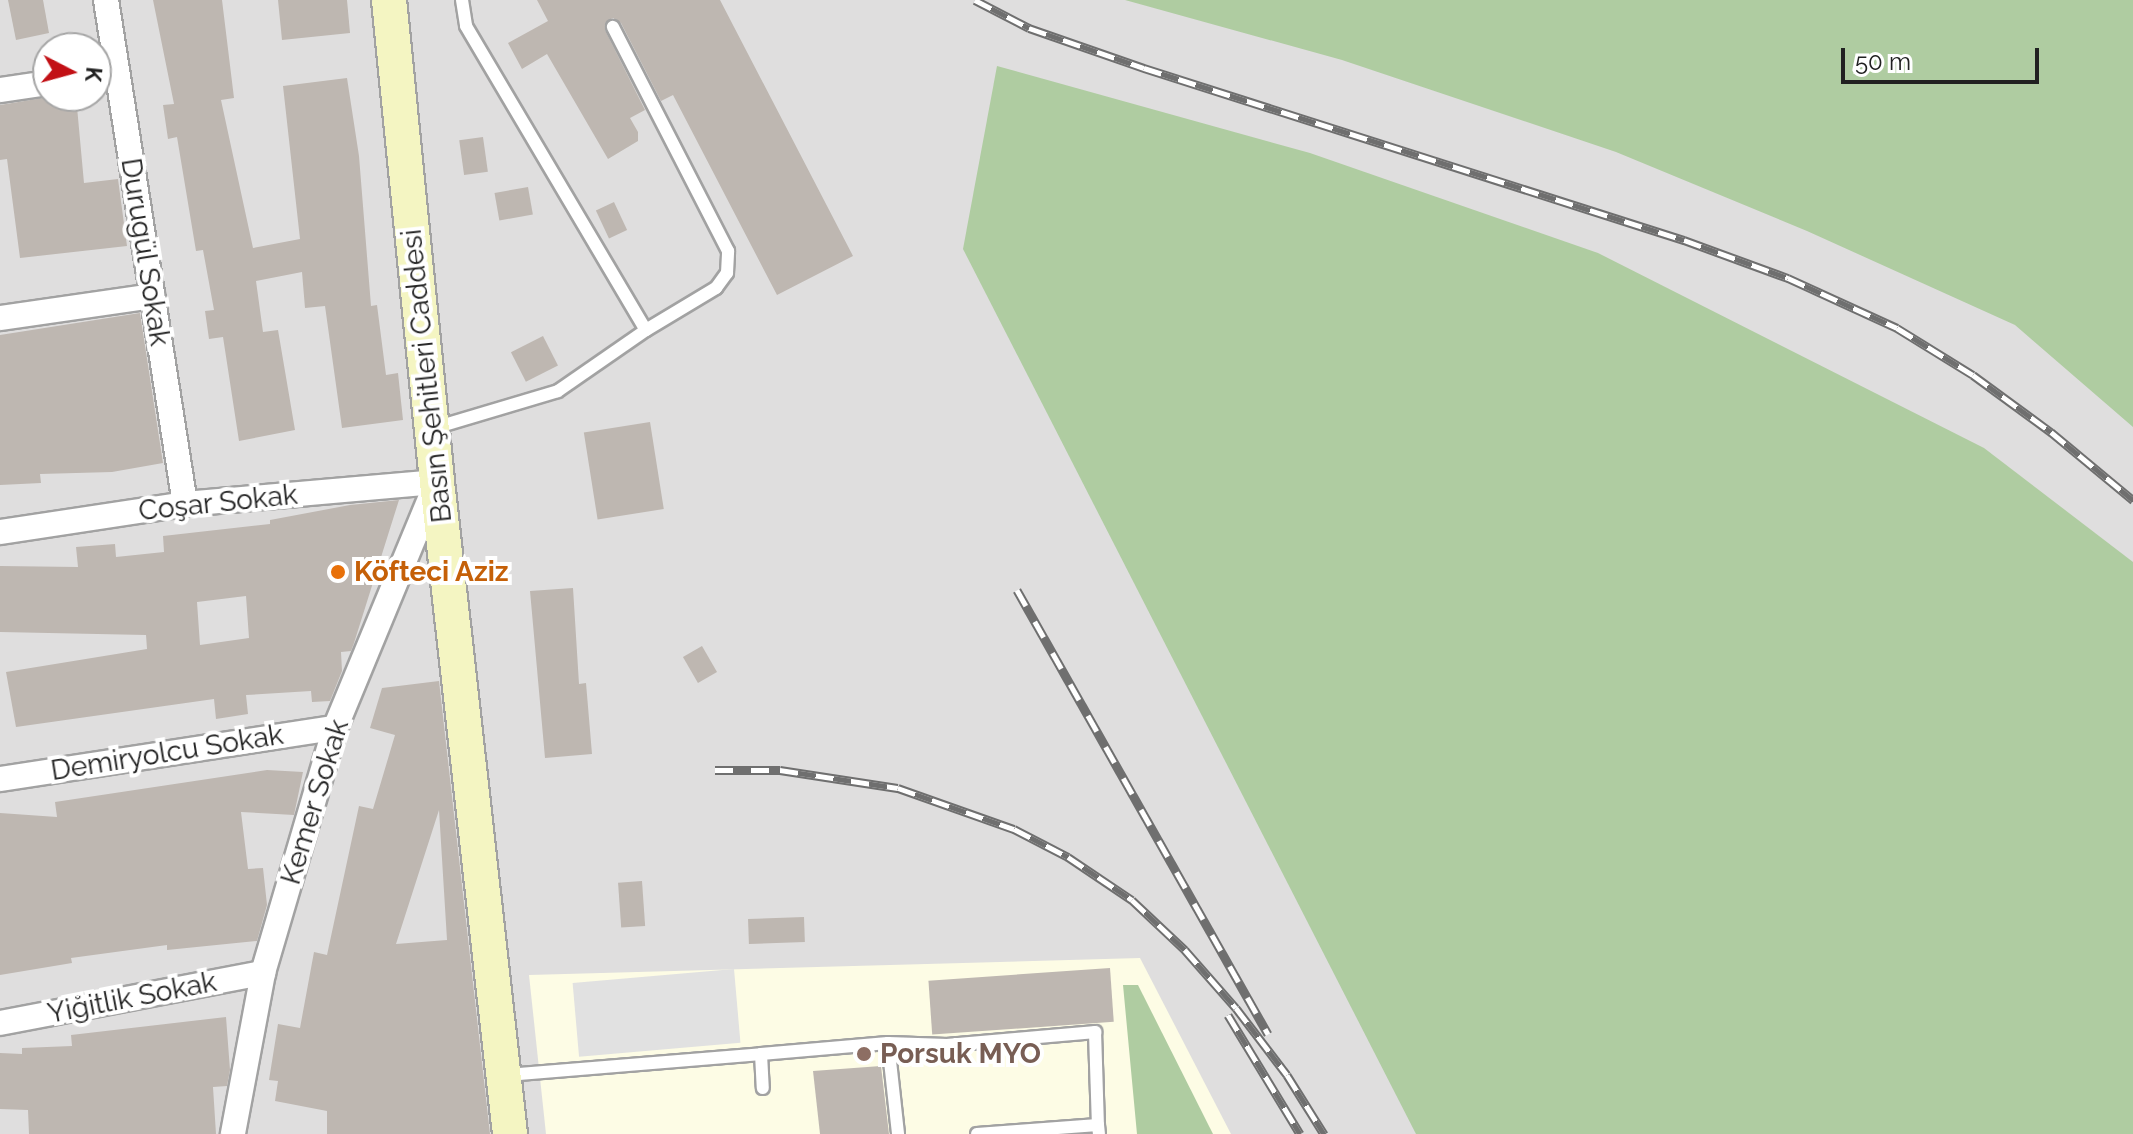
<!DOCTYPE html>
<html>
<head>
<meta charset="utf-8">
<style>
	body { margin:0 }
	#map { position:relative; width:2133px; height:1134px; overflow:hidden; background:#f1eee9; font-family:Raleway,sans-serif }
	div>[style] { position:absolute }
	.residential>* { inset:0; background:#dfdede }
	.education>* { inset:0; background:#fdfce5 }
	.forest>* { inset:0; background:#afcca1 }
	.parking>* { inset:0; background:#e1e1e1; transform-origin:0 0 }
	.building>* { inset:0; background:#beb7b1; transform-origin:0 0 }
	.roads { filter:drop-shadow(2px 0 #a2a2a2) drop-shadow(-2px 0 #a2a2a2) drop-shadow(0 2px #a2a2a2) drop-shadow(0 -2px #a2a2a2) }
	.service>* { height:12px; margin:-6px; padding:0 6px; transform-origin:6px; border-radius:6px; background:#fff }
	.minor>* { height:24px; margin:-12px; padding:0 12px; transform-origin:12px; border-radius:12px; background:#fff }
	.secondary>* { height:34px; margin:-17px; padding:0 17px; transform-origin:17px; border-radius:17px; background:#f4f5c2 }
	.rail>* { height:9px; margin-top:-4.5px; transform-origin:0; background:repeating-linear-gradient(90deg,#fff 0 18px,#6f6f6f 0 36px); box-sizing:border-box; border-block:2px solid #6f6f6f }
	.dots>* { width:22px; height:22px; translate:-50% -50%; box-sizing:border-box; border:4px solid #fff; border-radius:50% }
	span { translate:-50% -50%; white-space:nowrap; text-align:center; line-height:1.15; -webkit-text-stroke:8px #fff; paint-order:stroke }
	.street-label { font-size:28px; color:#212121 }
	.food-label { font-size:28px; color:#c56008; font-weight:700 }
	.left { translate:0 -50%; text-align:left }
	.education-label { font-size:28px; color:#785e54; font-weight:700 }
	.north { position:absolute; left:32px; top:32px; width:80px; height:80px; box-sizing:border-box; background:#fff; border:2px solid #a6a6a6; border-radius:50%; rotate:96deg; font-size:22px; font-weight:700; line-height:32px; text-align:center; color:#212121 }
	.north::after { content:''; display:block; margin:auto; width:28px; height:36px; background:#c21015; clip-path:polygon(50% 0,100% 100%,50% 72%,0 100%) }
	.scale { position:absolute; left:1841px; top:48px; width:198px; height:36px; box-sizing:border-box; border:4px solid #212121; border-top:0; padding-left:10px; font-size:24px; line-height:28px; white-space:nowrap; color:#212121; -webkit-text-stroke:6px #fff; paint-order:stroke }
</style>
</head>
<body>
<div id="map">
	<div class="residential">
		<div style="clip-path:polygon(evenodd,0 0,2133px 0,2133px 1134px,0 1134px,0 0,48px 48px,96px 48px,96px 96px,48px 96px,48px 48px)"></div>
	</div>
	<div class="education">
		<div style="clip-path:polygon(1140px 958px,1231px 1134px,546px 1134px,529px 975px)"></div>
	</div>
	<div class="forest">
		<div style="clip-path:polygon(1125px 0,2133px 0,2133px 427px,2015px 325px,1807px 231px,1616px 152px,1342px 60px)"></div>
		<div style="clip-path:polygon(997px 66px,1310px 153px,1598px 253px,1984px 448px,2133px 562px,2133px 1134px,1416px 1134px,963px 249px)"></div>
		<div style="clip-path:polygon(1123px 985px,1138px 985px,1213px 1134px,1137px 1134px)"></div>
	</div>
	<div class="parking">
		<div style="left:734px;top:969px;width:74px;height:162px;rotate:85deg"></div>
	</div>
	<div class="building">
		<div style="clip-path:polygon(8px 0,43px 0,49px 33px,16px 40px)"></div>
		<div style="clip-path:polygon(153px 0,222px 0,234px 98px,221px 100px,253px 248px,300px 239px,283px 86px,347px 78px,359px 156px,371px 306px,377px 305px,386px 375px,398px 373px,403px 420px,342px 428px,325px 306px,305px 308px,302px 272px,256px 281px,263px 332px,278px 330px,295px 430px,239px 441px,223px 337px,209px 339px,205px 311px,214px 310px,203px 250px,196px 251px,177px 137px,168px 139px,163px 105px,174px 104px)"></div>
		<div style="clip-path:polygon(278px 0,347px 0,350px 33px,282px 40px)"></div>
		<div style="clip-path:polygon(537px 0,720px 0,853px 256px,777px 295px,673px 95px,661px 101px,621px 23px,613px 18px,605px 23px,605px 30px,645px 110px,630px 118px,638px 132px,638px 141px,608px 159px,547px 54px,522px 69px,508px 43px,548px 21px)"></div>
		<div style="clip-path:polygon(55px 96px,76px 96px,84px 183px,118px 179px,127px 246px,20px 258px,7px 159px,0 160px,0 105px)"></div>
		<div style="left:483px;top:137px;width:35px;height:24px;rotate:82deg"></div>
		<div style="left:528px;top:187px;width:28px;height:34px;rotate:80deg"></div>
		<div style="left:614px;top:202px;width:31px;height:20px;rotate:65deg"></div>
		<div style="clip-path:polygon(140px 313px,163px 463px,112px 472px,40px 474px,41px 483px,0 485px,0 335px)"></div>
		<div style="left:543px;top:336px;width:33px;height:36px;rotate:63deg"></div>
		<div style="left:650px;top:422px;width:88px;height:67px;rotate:81deg"></div>
		<div style="clip-path:polygon(evenodd,399px 500px,354px 643px,351px 651px,341px 652px,342px 671px,330px 701px,312px 702px,311px 691px,246px 695px,248px 714px,216px 719px,214px 699px,16px 727px,6px 672px,147px 649px,146px 635px,0 632px,0 566px,78px 567px,76px 547px,115px 544px,116px 557px,164px 552px,163px 536px,270px 524px,270px 520px,350px 505px,399px 500px,246px 596px,249px 638px,200px 645px,197px 602px,246px 596px)"></div>
		<div style="clip-path:polygon(573px 588px,579px 684px,586px 683px,592px 754px,545px 758px,530px 591px)"></div>
		<div style="left:702px;top:646px;width:30px;height:22px;rotate:60deg"></div>
		<div style="clip-path:polygon(evenodd,439px 681px,490px 1134px,327px 1134px,327px 1111px,275px 1101px,278px 1081px,269px 1080px,278px 1024px,300px 1028px,314px 952px,327px 955px,359px 806px,373px 809px,395px 735px,370px 728px,382px 688px,439px 681px,439px 810px,447px 940px,396px 944px,439px 810px)"></div>
		<div style="clip-path:polygon(267px 770px,303px 772px,294px 815px,241px 812px,248px 869px,263px 868px,267px 905px,257px 941px,167px 950px,167px 945px,71px 958px,72px 963px,0 975px,0 813px,57px 817px,55px 802px)"></div>
		<div style="left:642px;top:881px;width:45px;height:24px;rotate:86deg"></div>
		<div style="left:804px;top:917px;width:25px;height:56px;rotate:88deg"></div>
		<div style="left:1110px;top:968px;width:54px;height:182px;rotate:86deg"></div>
		<div style="clip-path:polygon(226px 1017px,230px 1070px,227px 1086px,213px 1087px,216px 1134px,29px 1134px,28px 1110px,0 1109px,0 1053px,22px 1054px,22px 1048px,72px 1046px,71px 1035px)"></div>
		<div style="clip-path:polygon(881px 1066px,889px 1134px,820px 1134px,813px 1071px)"></div>
	</div>
	<div class="roads">
		<div class="service">
			<div style="left:462px;top:0;width:26px;rotate:81deg"></div>
			<div style="left:466px;top:26px;width:353px;rotate:59.4deg"></div>
			<div style="left:646px;top:330px;width:82px;rotate:-31deg"></div>
			<div style="left:716px;top:288px;width:19px;rotate:-54deg"></div>
			<div style="left:727px;top:273px;width:22px;rotate:-87deg"></div>
			<div style="left:728px;top:251px;width:252px;rotate:-117.2deg"></div>
			<div style="left:434px;top:428px;width:129px;rotate:-16.6deg"></div>
			<div style="left:558px;top:391px;width:107px;rotate:-34.7deg"></div>
			<div style="left:888px;top:1043px;width:92px;rotate:83.7deg"></div>
			<div style="left:761px;top:1054px;width:127px;rotate:-5deg"></div>
			<div style="left:888px;top:1043px;width:59px;rotate:1.9deg"></div>
			<div style="left:947px;top:1045px;width:149px;rotate:-5deg"></div>
			<div style="left:1095px;top:1032px;width:93px;rotate:88.2deg"></div>
			<div style="left:507px;top:1075px;width:255px;rotate:-4.7deg"></div>
			<div style="left:761px;top:1054px;width:34px;rotate:87deg"></div>
			<div style="left:977px;top:1134px;width:121px;rotate:-4.3deg"></div>
			<div style="left:1098px;top:1125px;width:9px;rotate:84deg"></div>
		</div>
		<div class="minor">
			<div style="left:106px;top:0;width:510px;rotate:81.09deg"></div>
			<div style="left:0;top:90px;width:49px;rotate:-8.3deg"></div>
			<div style="left:0;top:318px;width:154px;rotate:-8.2deg"></div>
			<div style="left:0;top:532px;width:187px;rotate:-8.6deg"></div>
			<div style="left:185px;top:504px;width:253px;rotate:-5deg"></div>
			<div style="left:437px;top:482px;width:266px;rotate:112.5deg"></div>
			<div style="left:335px;top:728px;width:255px;rotate:106.4deg"></div>
			<div style="left:263px;top:973px;width:164px;rotate:100.6deg"></div>
			<div style="left:0;top:779px;width:339px;rotate:-8.7deg"></div>
			<div style="left:0;top:1023px;width:268px;rotate:-10.8deg"></div>
		</div>
		<div class="secondary">
			<div style="left:389px;top:0;width:484px;rotate:84.3deg"></div>
			<div style="left:437px;top:482px;width:656px;rotate:83.61deg"></div>
		</div>
	</div>
	<div class="rail">
		<div style="left:975px;top:0;width:61px;rotate:27.4deg"></div>
		<div style="left:1029px;top:28px;width:122px;rotate:19.2deg"></div>
		<div style="left:1144px;top:68px;width:567px;rotate:17.67deg"></div>
		<div style="left:1684px;top:240px;width:111px;rotate:20.1deg"></div>
		<div style="left:1788px;top:278px;width:120px;rotate:24.6deg"></div>
		<div style="left:1897px;top:328px;width:89px;rotate:31.7deg"></div>
		<div style="left:1973px;top:375px;width:97px;rotate:36.2deg"></div>
		<div style="left:2051px;top:432px;width:107px;rotate:39.7deg"></div>
		<div style="left:1017px;top:590px;width:510px;rotate:60.52deg"></div>
		<div style="left:715px;top:770px;width:65px"></div>
		<div style="left:780px;top:770px;width:119px;rotate:8.7deg"></div>
		<div style="left:898px;top:788px;width:123px;rotate:19.5deg"></div>
		<div style="left:1014px;top:829px;width:61px;rotate:27.4deg"></div>
		<div style="left:1068px;top:857px;width:77px;rotate:33.9deg"></div>
		<div style="left:1132px;top:900px;width:73px;rotate:43.3deg"></div>
		<div style="left:1185px;top:950px;width:77px;rotate:48.7deg"></div>
		<div style="left:1236px;top:1008px;width:84px;rotate:52.7deg"></div>
		<div style="left:1287px;top:1075px;width:70px;rotate:57.9deg"></div>
		<div style="left:1228px;top:1015px;width:139px;rotate:58.8deg"></div>
	</div>
	<div class="dots">
		<div style="left:338px;top:572px;background:#e8710a"></div>
		<div style="left:864px;top:1054px;background:#8d6e63"></div>
	</div>
	<div class="street-label">
		<span style="left:145px;top:252px;rotate:81deg">Durugül Sokak</span>
		<span style="left:427px;top:376px;rotate:-96deg">Basın Şehitleri Caddesi</span>
		<span style="left:218px;top:503px;rotate:-6deg">Coşar Sokak</span>
		<span style="left:167px;top:753px;rotate:-9deg">Demiryolcu Sokak</span>
		<span style="left:315px;top:802px;rotate:-73deg">Kemer Sokak</span>
		<span style="left:132px;top:998px;rotate:-11deg">Yiğitlik Sokak</span>
	</div>
	<div class="food-label">
		<span class="left" style="left:354px;top:572px">Köfteci Aziz</span>
	</div>
	<div class="education-label">
		<span class="left" style="left:880px;top:1054px">Porsuk MYO</span>
	</div>
	<div class="north">K</div>
	<div class="scale">50 m</div>
</div>
</body>
</html>
